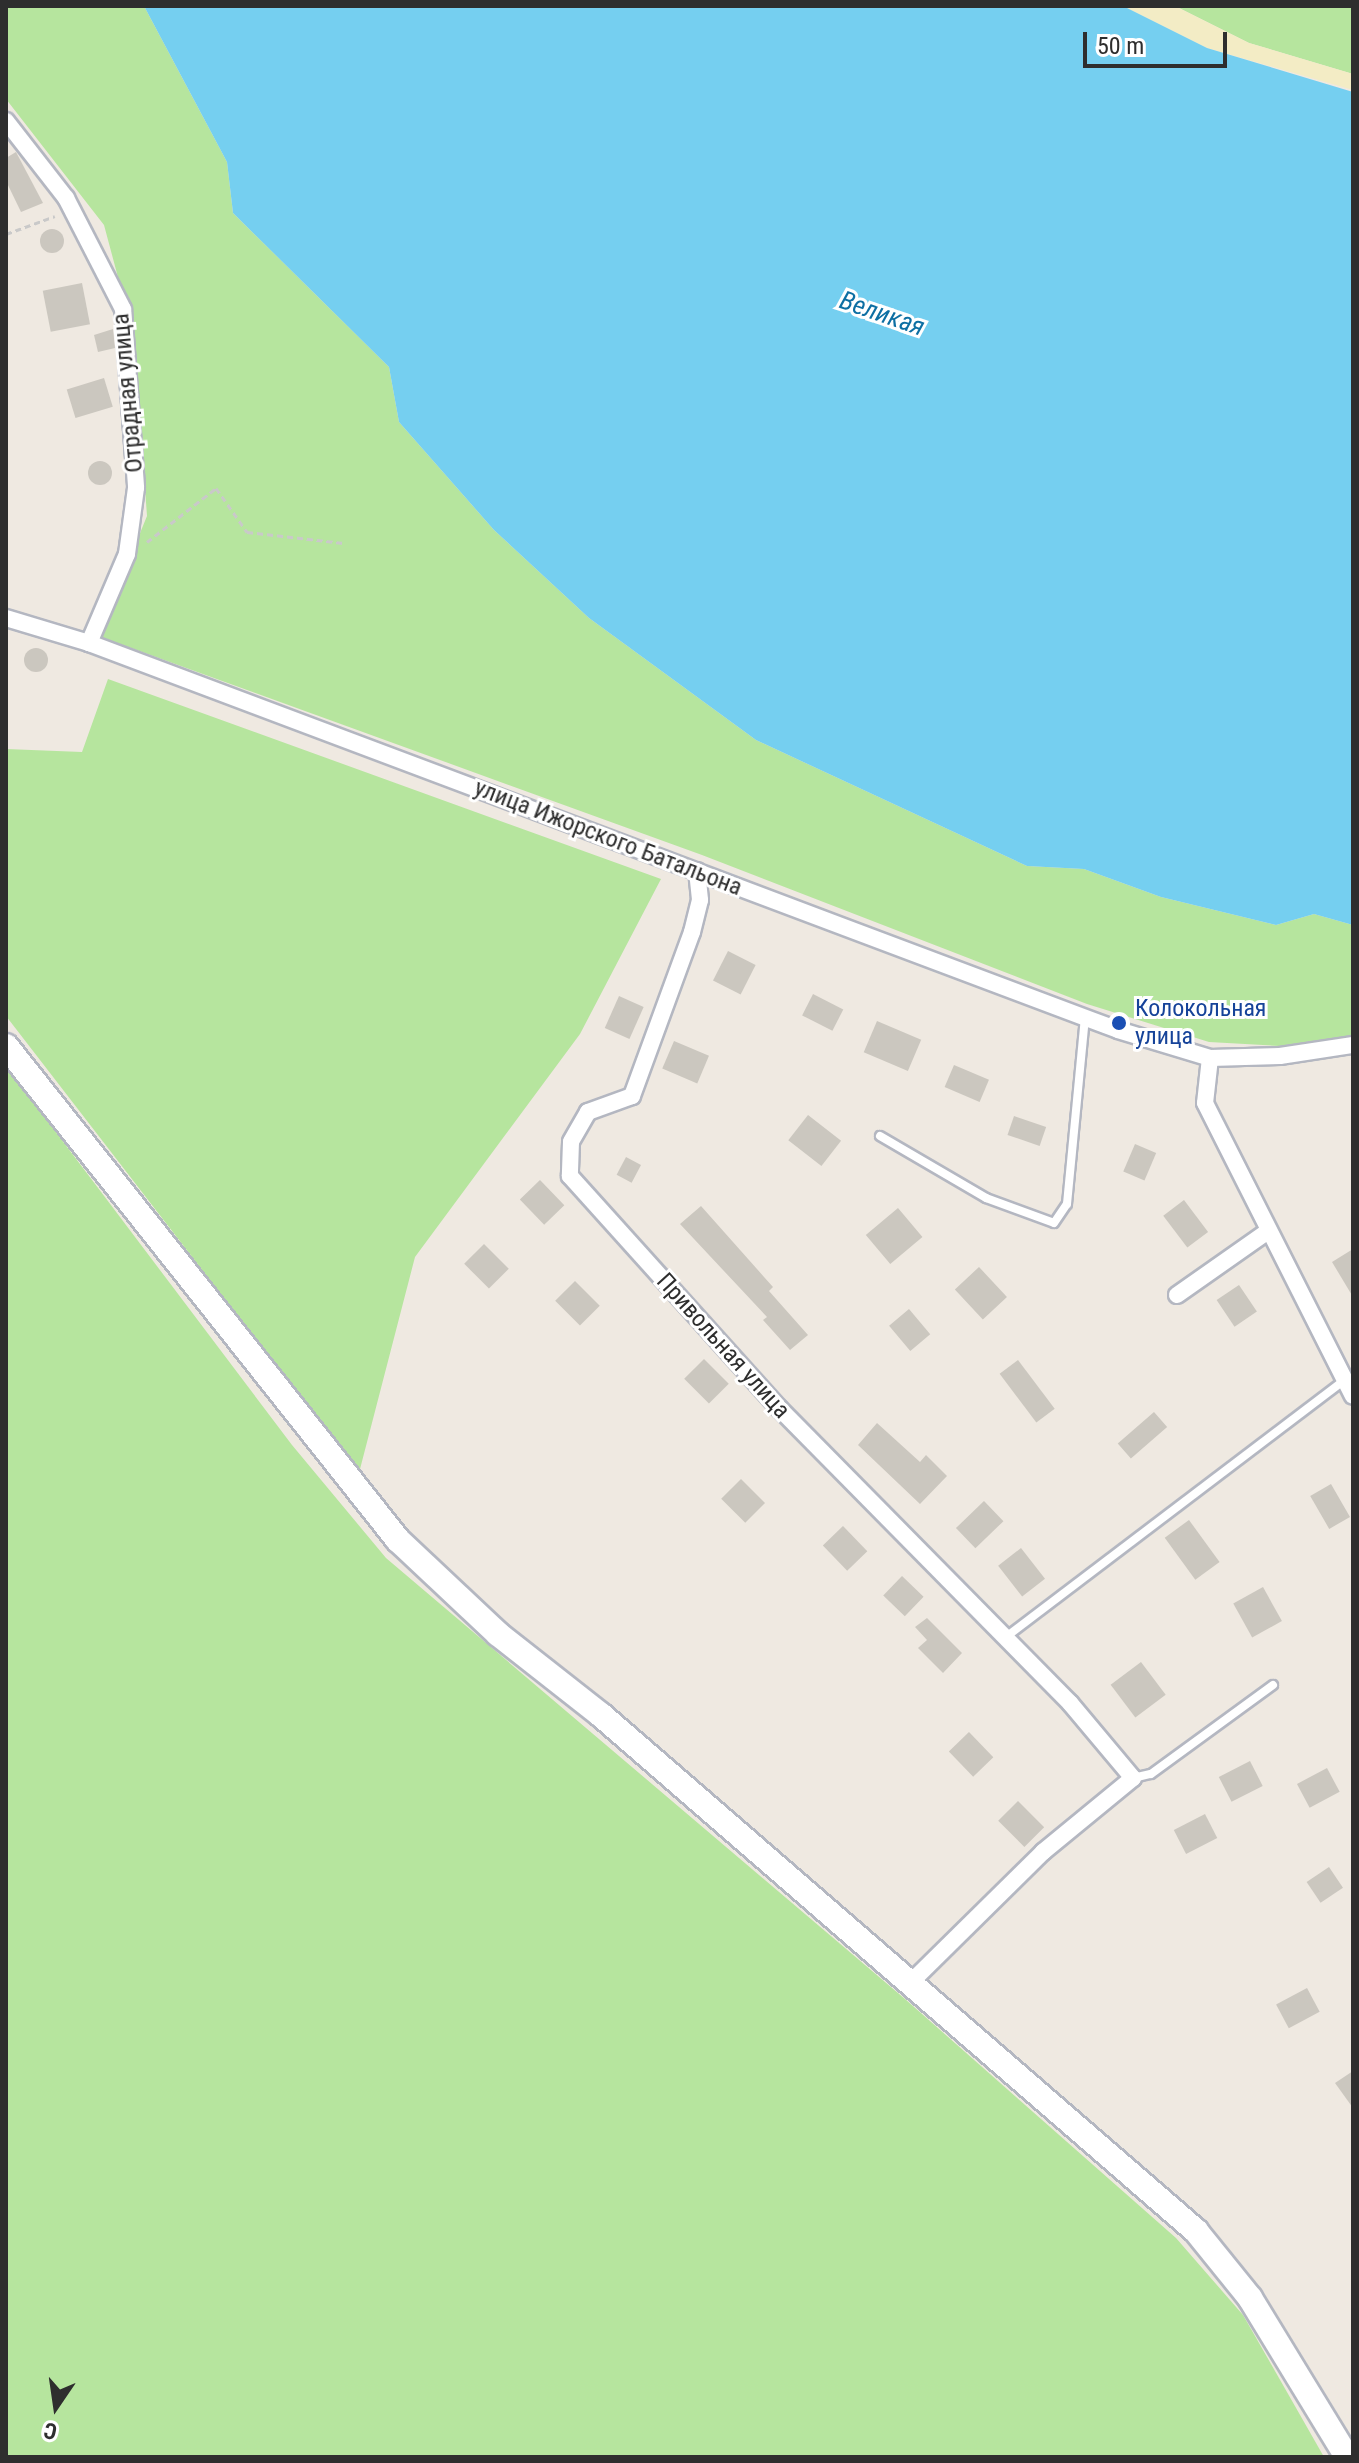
<!DOCTYPE html>
<html>
<head>
<meta charset="utf-8">
<style>
	body { margin:0 }
	#map { position:relative; width:1359px; height:2463px; overflow:hidden; background:#efe9e1; font-family:"Roboto Condensed",sans-serif }
	div>[style] { position:absolute }
	.green>* { inset:0; background:#b6e59e }
	.sand>* { inset:0; background:#f3ecc5 }
	.water>* { inset:0; background:#75cff0 }
	.building>* { inset:0; background:#cbc7bf; transform-origin:0 0 }
	.round { border-radius:50% }
	.path>* { height:3px; margin-top:-1.5px; transform-origin:0; background:repeating-linear-gradient(90deg,#c9c9c9 0 6px,transparent 0 10px) }
	.roads { filter:drop-shadow(2px 0 #b4b7c1) drop-shadow(-2px 0 #b4b7c1) drop-shadow(0 2px #b4b7c1) drop-shadow(0 -2px #b4b7c1) }
	.lane>* { height:8px; margin:-4px; padding:0 4px; transform-origin:4px; border-radius:4px; background:#fff }
	.street>* { height:16px; margin:-8px; padding:0 8px; transform-origin:8px; border-radius:8px; background:#fff }
	.secondary>* { height:24px; margin:-12px; padding:0 12px; transform-origin:12px; border-radius:12px; background:#fff }
	.dots>* { width:22px; height:22px; translate:-50% -50%; box-sizing:border-box; border:4px solid #fff; border-radius:50% }
	span { translate:-50% -50%; white-space:nowrap; text-align:center; line-height:1.15; -webkit-text-stroke:6px #fff; paint-order:stroke }
	.street-label { font-size:24px; color:#2e2e2e }
	.transit-label { font-size:24px; color:#164399 }
	.left { translate:0 -50%; text-align:left }
	.water-label { font-size:26px; color:#0d6fa3; font-style:italic }
	.frame { position:absolute; inset:0; border:8px solid #2e2e2e; pointer-events:none }
	.north { position:absolute; left:16px; top:2367px; width:80px; height:80px; -webkit-text-stroke:6px #fff; paint-order:stroke; rotate:193deg; font-size:22px; font-weight:700; line-height:32px; text-align:center; color:#2e2e2e }
	.north::after { content:''; display:block; margin:auto; width:28px; height:36px; background:#2e2e2e; clip-path:polygon(50% 0,100% 100%,50% 72%,0 100%) }
	.scale { position:absolute; left:1083px; top:32px; width:144px; height:36px; box-sizing:border-box; border:4px solid #2e2e2e; border-top:0; padding-left:10px; font-size:24px; line-height:28px; white-space:nowrap; color:#2e2e2e; -webkit-text-stroke:6px #fff; paint-order:stroke }
</style>
</head>
<body>
<div id="map">
	<div class="green">
		<div style="clip-path:polygon(6px 6px,144px 6px,227px 162px,233px 213px,389px 367px,399px 422px,494px 530px,589px 618px,756px 740px,1027px 866px,1084px 869px,1161px 897px,1276px 925px,1314px 914px,1353px 925px,1353px 1035px,1279px 1046px,1209px 1042px,1087px 1004px,702px 855px,98px 636px,147px 516px,134px 337px,104px 225px,6px 99px)"></div>
		<div style="clip-path:polygon(1175px 6px,1353px 6px,1353px 74px,1249px 43px)"></div>
		<div style="clip-path:polygon(108px 679px,661px 879px,580px 1034px,415px 1257px,359px 1473px,6px 1016px,6px 749px,82px 752px)"></div>
		<div style="clip-path:polygon(6px 1066px,292px 1445px,386px 1558px,905px 1999px,1176px 2238px,1243px 2315px,1324px 2457px,6px 2457px)"></div>
	</div>
	<div class="sand">
		<div style="clip-path:polygon(1123px 6px,1175px 6px,1249px 43px,1353px 74px,1353px 90px,1207px 48px)"></div>
	</div>
	<div class="water">
		<div style="clip-path:polygon(144px 6px,1123px 6px,1207px 48px,1353px 92px,1353px 925px,1314px 914px,1276px 925px,1161px 897px,1084px 869px,1027px 866px,756px 740px,589px 618px,494px 530px,399px 422px,389px 367px,233px 213px,227px 162px)"></div>
	</div>
	<div class="building">
		<div style="clip-path:polygon(16px 152px,43px 203px,21px 212px,6px 181px,6px 158px)"></div>
		<div class="round" style="left:40px;top:229px;width:24px;height:24px"></div>
		<div style="left:82px;top:283px;width:42px;height:40px;rotate:79deg"></div>
		<div style="clip-path:polygon(113px 329px,115px 348px,98px 352px,94px 335px)"></div>
		<div style="left:104px;top:378px;width:30px;height:39px;rotate:73deg"></div>
		<div class="round" style="left:88px;top:461px;width:24px;height:24px"></div>
		<div class="round" style="left:24px;top:648px;width:24px;height:24px"></div>
		<div style="left:728px;top:951px;width:31px;height:33px;rotate:27deg"></div>
		<div style="left:813px;top:994px;width:34px;height:24px;rotate:27deg"></div>
		<div style="left:619px;top:996px;width:27px;height:35px;rotate:24deg"></div>
		<div style="left:877px;top:1021px;width:48px;height:34px;rotate:23deg"></div>
		<div style="left:674px;top:1041px;width:38px;height:30px;rotate:23deg"></div>
		<div style="left:954px;top:1065px;width:38px;height:24px;rotate:23deg"></div>
		<div style="left:808px;top:1115px;width:42px;height:32px;rotate:38deg"></div>
		<div style="left:1014px;top:1116px;width:34px;height:20px;rotate:19deg"></div>
		<div style="left:1135px;top:1144px;width:23px;height:30px;rotate:23deg"></div>
		<div style="left:626px;top:1157px;width:17px;height:20px;rotate:28deg"></div>
		<div style="left:540px;top:1180px;width:35px;height:28px;rotate:46deg"></div>
		<div style="left:1184px;top:1200px;width:40px;height:26px;rotate:53deg"></div>
		<div style="clip-path:polygon(701px 1206px,773px 1287px,769px 1291px,808px 1335px,790px 1350px,763px 1320px,767px 1317px,680px 1224px)"></div>
		<div style="left:898px;top:1208px;width:38px;height:42px;rotate:50deg"></div>
		<div style="left:484px;top:1244px;width:35px;height:28px;rotate:45deg"></div>
		<div style="clip-path:polygon(1353px 1249px,1353px 1297px,1332px 1262px)"></div>
		<div style="left:979px;top:1267px;width:41px;height:33px;rotate:47deg"></div>
		<div style="left:575px;top:1281px;width:35px;height:28px;rotate:45deg"></div>
		<div style="left:1239px;top:1285px;width:32px;height:27px;rotate:56deg"></div>
		<div style="left:909px;top:1309px;width:33px;height:26px;rotate:50deg"></div>
		<div style="left:704px;top:1359px;width:35px;height:28px;rotate:45deg"></div>
		<div style="left:1018px;top:1360px;width:61px;height:23px;rotate:53deg"></div>
		<div style="left:1154px;top:1412px;width:20px;height:48px;rotate:49deg"></div>
		<div style="clip-path:polygon(877px 1423px,920px 1462px,926px 1455px,947px 1476px,920px 1504px,858px 1445px)"></div>
		<div style="left:741px;top:1479px;width:34px;height:28px;rotate:45deg"></div>
		<div style="left:1331px;top:1484px;width:38px;height:24px;rotate:60deg"></div>
		<div style="left:984px;top:1501px;width:28px;height:39px;rotate:46deg"></div>
		<div style="left:1189px;top:1520px;width:52px;height:30px;rotate:54deg"></div>
		<div style="left:843px;top:1526px;width:35px;height:28px;rotate:46deg"></div>
		<div style="left:1021px;top:1548px;width:39px;height:29px;rotate:52deg"></div>
		<div style="left:902px;top:1576px;width:30px;height:27px;rotate:44deg"></div>
		<div style="left:1263px;top:1587px;width:39px;height:34px;rotate:61deg"></div>
		<div style="clip-path:polygon(927px 1618px,962px 1653px,943px 1673px,918px 1648px,927px 1640px,915px 1627px)"></div>
		<div style="left:1141px;top:1662px;width:41px;height:38px;rotate:53deg"></div>
		<div style="left:969px;top:1732px;width:35px;height:28px;rotate:46deg"></div>
		<div style="left:1250px;top:1761px;width:28px;height:35px;rotate:63deg"></div>
		<div style="left:1327px;top:1768px;width:27px;height:34px;rotate:62deg"></div>
		<div style="left:1018px;top:1801px;width:37px;height:28px;rotate:45deg"></div>
		<div style="left:1205px;top:1814px;width:27px;height:35px;rotate:63deg"></div>
		<div style="left:1329px;top:1867px;width:25px;height:27px;rotate:56deg"></div>
		<div style="left:1307px;top:1988px;width:27px;height:35px;rotate:62deg"></div>
		<div style="clip-path:polygon(1353px 2071px,1353px 2108px,1335px 2083px)"></div>
	</div>
	<div class="path">
		<div style="left:6px;top:234px;width:52px;rotate:-20.2deg"></div>
		<div style="left:147px;top:542px;width:88px;rotate:-38deg"></div>
		<div style="left:216px;top:488px;width:54px;rotate:54.8deg"></div>
		<div style="left:247px;top:532px;width:97px;rotate:6.5deg"></div>
	</div>
	<div class="roads">
		<div class="lane">
			<div style="left:880px;top:1136px;width:123px;rotate:30.3deg"></div>
			<div style="left:986px;top:1198px;width:72px;rotate:20.2deg"></div>
			<div style="left:1054px;top:1223px;width:23px;rotate:-56deg"></div>
			<div style="left:1067px;top:1204px;width:187px;rotate:-84.5deg"></div>
			<div style="left:1006px;top:1637px;width:423px;rotate:-37.2deg"></div>
			<div style="left:1133px;top:1778px;width:18px;rotate:-13deg"></div>
			<div style="left:1151px;top:1774px;width:151px;rotate:-36.1deg"></div>
		</div>
		<div class="street">
			<div style="left:6px;top:121px;width:98px;rotate:52.1deg"></div>
			<div style="left:66px;top:198px;width:125px;rotate:62.8deg"></div>
			<div style="left:123px;top:309px;width:179px;rotate:85.8deg"></div>
			<div style="left:136px;top:488px;width:67px;rotate:97.8deg"></div>
			<div style="left:127px;top:554px;width:97px;rotate:113.1deg"></div>
			<div style="left:6px;top:618px;width:87px;rotate:16.8deg"></div>
			<div style="left:89px;top:643px;width:1099px;rotate:20.61deg"></div>
			<div style="left:1118px;top:1030px;width:96px;rotate:16.9deg"></div>
			<div style="left:1210px;top:1058px;width:70px;rotate:-1.6deg"></div>
			<div style="left:1280px;top:1056px;width:74px;rotate:-8.6deg"></div>
			<div style="left:697px;top:871px;width:29px;rotate:84deg"></div>
			<div style="left:700px;top:900px;width:33px;rotate:104deg"></div>
			<div style="left:692px;top:932px;width:175px;rotate:110.1deg"></div>
			<div style="left:632px;top:1096px;width:47px;rotate:160deg"></div>
			<div style="left:588px;top:1112px;width:34px;rotate:120deg"></div>
			<div style="left:571px;top:1142px;width:34px;rotate:92deg"></div>
			<div style="left:570px;top:1176px;width:312px;rotate:48deg"></div>
			<div style="left:779px;top:1408px;width:414px;rotate:45.4deg"></div>
			<div style="left:1070px;top:1703px;width:98px;rotate:50deg"></div>
			<div style="left:1133px;top:1778px;width:117px;rotate:140.6deg"></div>
			<div style="left:1043px;top:1852px;width:185px;rotate:135.4deg"></div>
			<div style="left:1210px;top:1058px;width:45px;rotate:96.3deg"></div>
			<div style="left:1205px;top:1103px;width:328px;rotate:63.2deg"></div>
			<div style="left:1177px;top:1295px;width:111px;rotate:-35.1deg"></div>
		</div>
		<div class="secondary">
			<div style="left:6px;top:1046px;width:631px;rotate:51.57deg"></div>
			<div style="left:398px;top:1540px;width:137px;rotate:43.2deg"></div>
			<div style="left:498px;top:1634px;width:131px;rotate:38.2deg"></div>
			<div style="left:601px;top:1715px;width:788px;rotate:40.93deg"></div>
			<div style="left:1196px;top:2231px;width:86px;rotate:51.1deg"></div>
			<div style="left:1250px;top:2298px;width:186px;rotate:58.6deg"></div>
		</div>
	</div>
	<div class="dots">
		<div style="left:1119px;top:1023px;background:#1a4fb4"></div>
	</div>
	<div class="street-label">
		<span style="left:128px;top:393px;rotate:-95deg">Отрадная улица</span>
		<span style="left:608px;top:838px;rotate:21deg">улица Ижорского Батальона</span>
		<span style="left:723px;top:1346px;rotate:48deg">Привольная улица</span>
	</div>
	<div class="transit-label">
		<span class="left" style="left:1135px;top:1023px">Колокольная<br>улица</span>
	</div>
	<div class="water-label">
		<span style="left:882px;top:314px;rotate:19deg">Великая</span>
	</div>
	<div class="frame"></div>
	<div class="north">С</div>
	<div class="scale">50 m</div>
</div>
</body>
</html>
